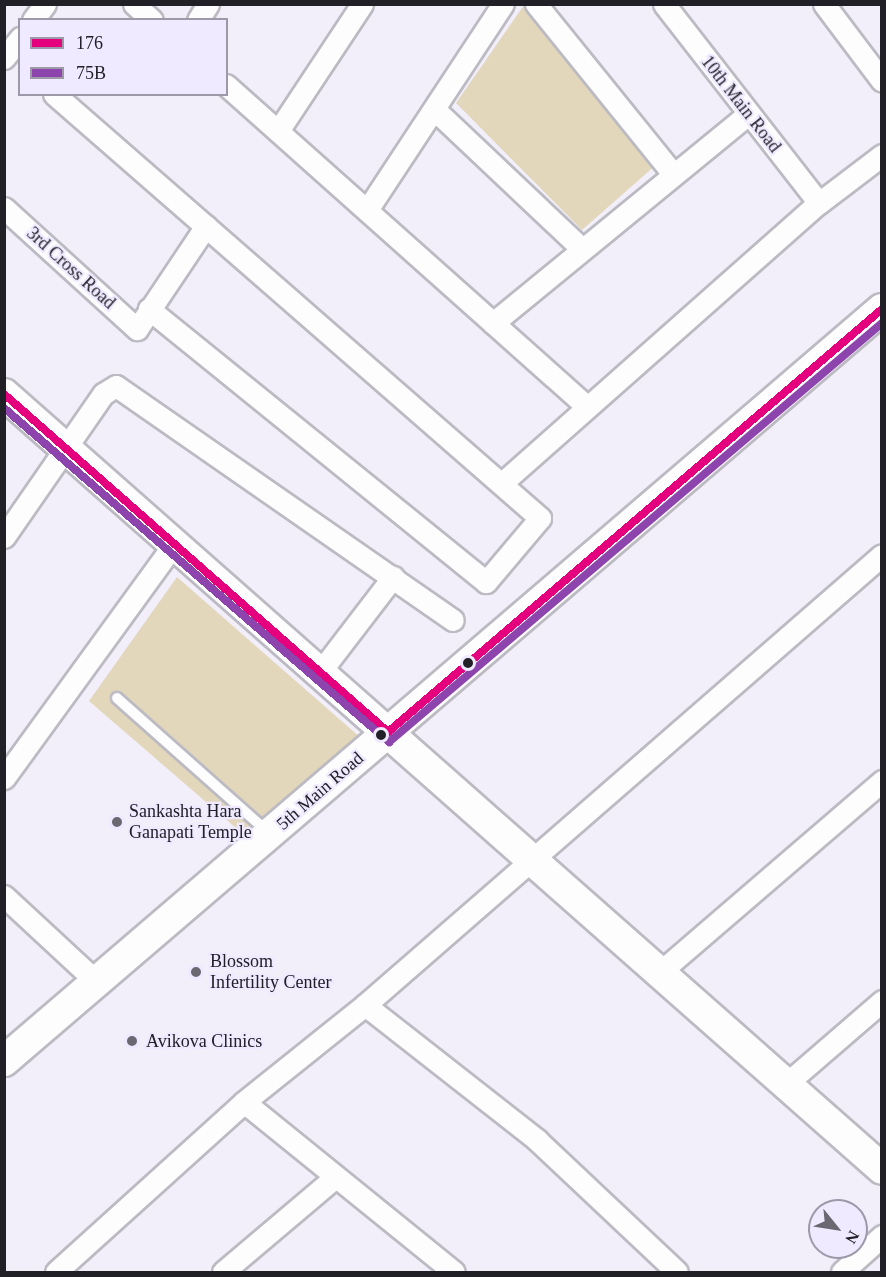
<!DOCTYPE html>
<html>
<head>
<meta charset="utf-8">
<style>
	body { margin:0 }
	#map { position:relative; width:886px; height:1277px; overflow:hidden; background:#f2effa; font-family:"Times New Roman",serif }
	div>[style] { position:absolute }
	.green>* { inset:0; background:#e2d7bb }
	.roads { filter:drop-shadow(2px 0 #bcbac2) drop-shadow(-2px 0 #bcbac2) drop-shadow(0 2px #bcbac2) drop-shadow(0 -2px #bcbac2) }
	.lane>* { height:10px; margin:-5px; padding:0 5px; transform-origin:5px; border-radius:5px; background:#fdfdfe }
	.street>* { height:21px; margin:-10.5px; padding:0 10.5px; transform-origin:10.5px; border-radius:10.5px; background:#fdfdfe }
	.secondary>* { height:30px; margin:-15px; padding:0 15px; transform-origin:15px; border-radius:15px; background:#fdfdfe }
	.bus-1>* { height:8px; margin:-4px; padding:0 4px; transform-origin:4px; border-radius:4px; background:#e5007d }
	.bus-2>* { height:8px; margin:-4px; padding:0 4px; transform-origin:4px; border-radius:4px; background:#8e44ad }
	.dots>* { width:16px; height:16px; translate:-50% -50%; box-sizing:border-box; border:3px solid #efeaff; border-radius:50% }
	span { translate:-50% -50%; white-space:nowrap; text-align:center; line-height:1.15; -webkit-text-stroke:4.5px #efeaff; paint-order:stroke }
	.street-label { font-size:18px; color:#222027 }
	.poi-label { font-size:18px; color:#222027 }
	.left { translate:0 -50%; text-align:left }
	.frame { position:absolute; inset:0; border:6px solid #222027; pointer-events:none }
	.legend { position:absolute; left:18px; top:18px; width:210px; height:78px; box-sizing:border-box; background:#efeaff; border:2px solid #9d99a9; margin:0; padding:8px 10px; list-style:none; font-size:18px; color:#222027 }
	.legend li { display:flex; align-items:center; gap:12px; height:30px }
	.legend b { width:30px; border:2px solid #9d99a9 }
	.north { position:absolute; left:808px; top:1199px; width:60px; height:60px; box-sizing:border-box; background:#efeaff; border:2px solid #9d99a9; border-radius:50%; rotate:120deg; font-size:16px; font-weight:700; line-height:24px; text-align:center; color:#222027 }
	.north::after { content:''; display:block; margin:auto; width:21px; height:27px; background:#6b6871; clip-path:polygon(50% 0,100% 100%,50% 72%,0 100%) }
</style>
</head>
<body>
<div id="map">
	<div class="green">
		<div style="clip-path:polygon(524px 5px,657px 164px,582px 230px,456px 103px)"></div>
		<div style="clip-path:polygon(177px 577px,361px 738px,243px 834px,89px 701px)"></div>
	</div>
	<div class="roads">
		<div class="lane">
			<div style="left:117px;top:698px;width:202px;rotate:41.6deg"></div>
		</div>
		<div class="street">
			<div style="left:134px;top:4px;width:24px;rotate:42deg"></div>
			<div style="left:536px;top:4px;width:218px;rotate:51.1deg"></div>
			<div style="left:664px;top:4px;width:252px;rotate:52.1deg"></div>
			<div style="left:824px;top:4px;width:96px;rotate:53deg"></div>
			<div style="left:33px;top:20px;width:20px;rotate:-53deg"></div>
			<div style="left:198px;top:20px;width:19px;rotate:-58deg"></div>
			<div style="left:4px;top:58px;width:26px;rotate:-51deg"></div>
			<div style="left:226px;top:85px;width:484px;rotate:41.7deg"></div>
			<div style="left:54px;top:94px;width:645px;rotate:41.1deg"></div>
			<div style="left:540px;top:518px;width:84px;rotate:130.2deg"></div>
			<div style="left:486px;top:582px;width:434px;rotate:-141deg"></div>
			<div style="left:434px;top:109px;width:204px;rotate:43.4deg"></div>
			<div style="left:278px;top:131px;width:152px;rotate:-56.5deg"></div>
			<div style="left:4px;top:208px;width:180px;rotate:42.3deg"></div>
			<div style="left:137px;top:329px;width:124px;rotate:-56.2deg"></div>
			<div style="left:367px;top:210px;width:247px;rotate:-56.6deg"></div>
			<div style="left:493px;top:323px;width:330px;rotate:-39.3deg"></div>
			<div style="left:502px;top:483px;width:423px;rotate:-41.5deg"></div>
			<div style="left:819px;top:203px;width:79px;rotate:-37.3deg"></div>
			<div style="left:4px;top:537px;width:174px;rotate:-55.3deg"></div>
			<div style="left:103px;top:394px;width:15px;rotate:-32deg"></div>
			<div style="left:116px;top:386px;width:410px;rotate:34.8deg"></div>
			<div style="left:320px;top:672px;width:120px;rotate:-52.5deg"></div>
			<div style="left:4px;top:778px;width:289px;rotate:-54deg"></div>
			<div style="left:4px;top:896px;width:127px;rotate:42.8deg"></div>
			<div style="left:660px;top:972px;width:293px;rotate:-40.7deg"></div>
			<div style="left:365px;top:1005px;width:219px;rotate:38.1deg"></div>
			<div style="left:537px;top:1140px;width:192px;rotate:43.3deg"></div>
			<div style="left:786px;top:1084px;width:127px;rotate:-40.8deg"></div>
			<div style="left:244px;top:1102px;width:270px;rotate:39deg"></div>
			<div style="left:56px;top:1272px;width:253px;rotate:-42.1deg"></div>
			<div style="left:244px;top:1102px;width:155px;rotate:-38.7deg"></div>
			<div style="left:365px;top:1005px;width:685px;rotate:-41.04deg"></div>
			<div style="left:223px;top:1272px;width:144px;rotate:-40.2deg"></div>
			<div style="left:842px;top:1272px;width:54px;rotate:-42deg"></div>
		</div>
		<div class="secondary">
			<div style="left:4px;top:394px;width:1171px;rotate:41.43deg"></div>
			<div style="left:4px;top:1061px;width:1156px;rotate:-40.58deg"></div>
		</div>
	</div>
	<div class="bus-1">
		<div style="left:4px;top:394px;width:512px;rotate:41.35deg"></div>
		<div style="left:388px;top:732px;width:650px;rotate:-40.57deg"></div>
	</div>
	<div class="bus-2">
		<div style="left:4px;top:408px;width:510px;rotate:40.94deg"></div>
		<div style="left:389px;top:742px;width:647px;rotate:-40.36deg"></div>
	</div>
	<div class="dots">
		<div style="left:468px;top:663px;background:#222027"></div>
		<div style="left:381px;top:735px;background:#222027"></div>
		<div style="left:117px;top:822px;background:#6b6871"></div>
		<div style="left:196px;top:972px;background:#6b6871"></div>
		<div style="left:132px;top:1041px;background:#6b6871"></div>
	</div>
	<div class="street-label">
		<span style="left:741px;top:104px;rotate:52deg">10th Main Road</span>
		<span style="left:71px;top:268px;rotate:42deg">3rd Cross Road</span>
		<span style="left:320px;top:791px;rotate:-41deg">5th Main Road</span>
	</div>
	<div class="poi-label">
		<span class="left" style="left:129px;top:822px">Sankashta Hara<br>Ganapati Temple</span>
		<span class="left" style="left:210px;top:972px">Blossom<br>Infertility Center</span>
		<span class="left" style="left:146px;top:1041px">Avikova Clinics</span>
	</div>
	<div class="frame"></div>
	<ul class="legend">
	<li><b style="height:8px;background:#e5007d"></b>176</li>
	<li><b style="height:8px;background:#8e44ad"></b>75B</li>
	</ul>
	<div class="north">N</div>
</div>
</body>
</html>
